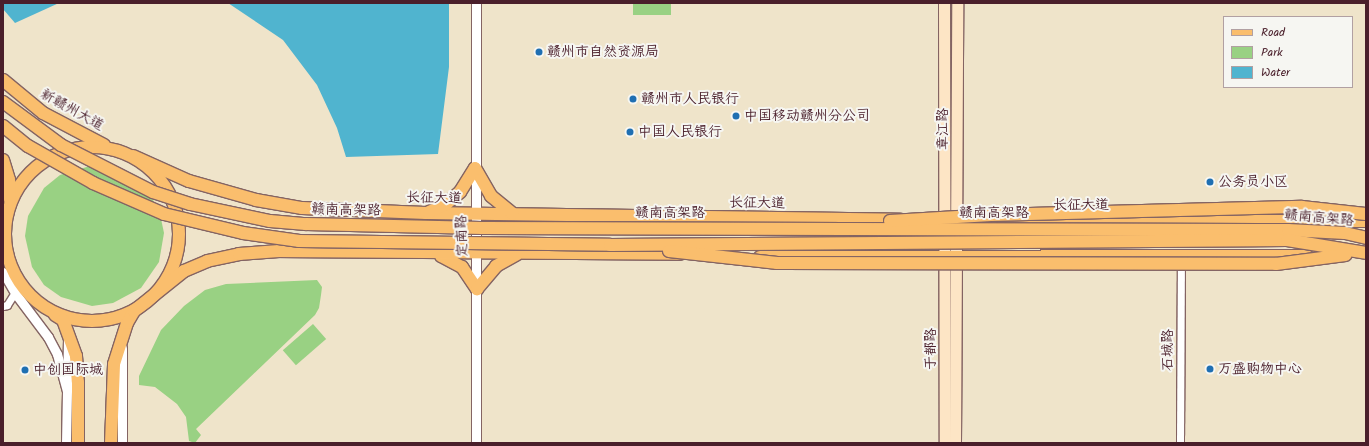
<!DOCTYPE html>
<html>
<head>
<meta charset="utf-8">
<style>
	body { margin:0 }
	#map { position:relative; width:1369px; height:446px; overflow:hidden; background:#efe4ca; font-family:Kalam,"LXGW WenKai TC",sans-serif }
	div>[style] { position:absolute }
	.green>* { inset:0; background:#99d183; transform-origin:0 0 }
	.water>* { inset:0; background:#50b4cf }
	.roads { filter:drop-shadow(1px 0 #846463) drop-shadow(-1px 0 #846463) drop-shadow(0 1px #846463) drop-shadow(0 -1px #846463) }
	.minor>* { height:7px; margin:-3.5px; padding:0 3.5px; transform-origin:3.5px; border-radius:3.5px; background:#fff }
	.tertiary>* { height:9px; margin:-4.5px; padding:0 4.5px; transform-origin:4.5px; border-radius:4.5px; background:#fff }
	.secondary>* { height:11px; margin:-5.5px; padding:0 5.5px; transform-origin:5.5px; border-radius:5.5px; background:#fde5c5 }
	.primary>* { height:12px; margin:-6px; padding:0 6px; transform-origin:6px; border-radius:6px; background:#fabe6d }
	.primary>.ring { margin:-6px; padding:0; box-sizing:content-box; background:none; border:12px solid #fabe6d; border-radius:50% }
	.bridges { filter:drop-shadow(1px 0 #846463) drop-shadow(-1px 0 #846463) drop-shadow(0 1px #846463) drop-shadow(0 -1px #846463) }
	.trunk-bridge>* { height:12px; margin:-6px; padding:0 6px; transform-origin:6px; border-radius:6px; background:#fabe6d }
	.dots>* { width:11px; height:11px; translate:-50% -50%; box-sizing:border-box; border:2px solid #f6f6f2; border-radius:50% }
	span { translate:-50% -50%; white-space:nowrap; text-align:center; line-height:1.15; -webkit-text-stroke:4px #f6f6f2; paint-order:stroke }
	.poi-label { font-size:14px; color:#4a1f2b }
	.left { translate:0 -50%; text-align:left }
	.street-label { font-size:14px; color:#4a1f2b }
	.frame { position:absolute; inset:0; border:4px solid #4a1f2b; pointer-events:none }
	.legend { position:absolute; left:1223px; top:16px; width:130px; height:72px; box-sizing:border-box; background:#f6f6f2; border:1px solid #b1a0a2; margin:0; padding:5px 7px; list-style:none; font-size:12px; color:#4a1f2b }
	.legend li { display:flex; align-items:center; gap:8px; height:20px }
	.legend b { width:20px; border:1px solid #b1a0a2 }
</style>
</head>
<body>
<div id="map">
	<div class="green">
		<div style="left:633px;top:3px;width:38px;height:12px"></div>
		<div style="clip-path:polygon(90px 166px,151px 196px,160px 214px,164px 233px,159px 262px,141px 288px,113px 303px,92px 306px,61px 297px,44px 285px,32px 267px,25px 236px,28px 216px,44px 188px,60px 175px)"></div>
		<div style="clip-path:polygon(317px 280px,322px 287px,321px 295px,319px 308px,315px 315px,196px 429px,201px 435px,195px 443px,189px 441px,186px 417px,177px 404px,155px 387px,139px 385px,139px 376px,161px 330px,184px 306px,205px 290px,226px 284px)"></div>
		<div style="left:313px;top:324px;width:20px;height:40px;rotate:49deg"></div>
	</div>
	<div class="water">
		<div style="clip-path:polygon(3px 3px,59px 3px,15px 23px,3px 9px)"></div>
		<div style="clip-path:polygon(228px 3px,449px 3px,449px 67px,438px 154px,346px 157px,337px 128px,317px 85px,283px 40px)"></div>
	</div>
	<div class="roads">
		<div class="minor">
			<div style="left:3px;top:306px;width:4px;rotate:-14deg"></div>
			<div style="left:7px;top:305px;width:25px;rotate:-58deg"></div>
			<div style="left:1180px;top:443px;width:182px;rotate:-89.7deg"></div>
		</div>
		<div class="tertiary">
			<div style="left:3px;top:272px;width:24px;rotate:60deg"></div>
			<div style="left:15px;top:293px;width:55px;rotate:53.1deg"></div>
			<div style="left:48px;top:337px;width:19px;rotate:62deg"></div>
			<div style="left:57px;top:354px;width:38px;rotate:75deg"></div>
			<div style="left:122px;top:348px;width:95px;rotate:90deg"></div>
			<div style="left:66px;top:443px;width:104px;rotate:-88.9deg"></div>
			<div style="left:476px;top:443px;width:440px;rotate:-90deg"></div>
		</div>
		<div class="secondary">
			<div style="left:944px;top:3px;width:440px;rotate:89.9deg"></div>
			<div style="left:955px;top:443px;width:440px;rotate:-89.7deg"></div>
		</div>
		<div class="primary">
			<div style="left:3px;top:80px;width:52px;rotate:39.5deg"></div>
			<div style="left:43px;top:113px;width:69px;rotate:27.7deg"></div>
			<div class="ring" style="left:5px;top:147px;width:162px;height:162px"></div>
			<div style="left:133px;top:156px;width:61px;rotate:24.1deg"></div>
			<div style="left:189px;top:181px;width:70px;rotate:15.8deg"></div>
			<div style="left:256px;top:200px;width:47px;rotate:9.9deg"></div>
			<div style="left:302px;top:208px;width:124px;rotate:2.3deg"></div>
			<div style="left:426px;top:213px;width:475px;rotate:0.8deg"></div>
			<div style="left:3px;top:160px;width:21px;rotate:73deg"></div>
			<div style="left:9px;top:180px;width:20px;rotate:87deg"></div>
			<div style="left:475px;top:168px;width:32px;rotate:60deg"></div>
			<div style="left:491px;top:196px;width:28px;rotate:39deg"></div>
			<div style="left:429px;top:212px;width:17px;rotate:-24deg"></div>
			<div style="left:445px;top:205px;width:20px;rotate:-41deg"></div>
			<div style="left:460px;top:192px;width:28px;rotate:-58deg"></div>
			<div style="left:1003px;top:220px;width:363px;rotate:0.2deg"></div>
			<div style="left:441px;top:256px;width:24px;rotate:28deg"></div>
			<div style="left:462px;top:267px;width:27px;rotate:56deg"></div>
			<div style="left:760px;top:257px;width:547px;rotate:-0.1deg"></div>
			<div style="left:477px;top:289px;width:30px;rotate:-50deg"></div>
			<div style="left:496px;top:266px;width:23px;rotate:-29deg"></div>
			<div style="left:55px;top:315px;width:9px;rotate:32deg"></div>
			<div style="left:63px;top:320px;width:38px;rotate:70deg"></div>
			<div style="left:76px;top:356px;width:26px;rotate:86deg"></div>
			<div style="left:78px;top:382px;width:61px;rotate:90deg"></div>
			<div style="left:111px;top:443px;width:79px;rotate:-87.8deg"></div>
			<div style="left:114px;top:364px;width:43px;rotate:-72.4deg"></div>
			<div style="left:127px;top:323px;width:14px;rotate:-60deg"></div>
			<div style="left:134px;top:311px;width:64px;rotate:-38.7deg"></div>
			<div style="left:184px;top:271px;width:25px;rotate:-23deg"></div>
			<div style="left:207px;top:261px;width:33px;rotate:-12deg"></div>
			<div style="left:239px;top:254px;width:40px;rotate:-4.3deg"></div>
			<div style="left:279px;top:251px;width:401px;rotate:0.4deg"></div>
		</div>
	</div>
	<div class="bridges">
		<div class="trunk-bridge">
			<div style="left:3px;top:102px;width:72px;rotate:36.6deg"></div>
			<div style="left:61px;top:145px;width:103px;rotate:27.1deg"></div>
			<div style="left:153px;top:192px;width:39px;rotate:18deg"></div>
			<div style="left:190px;top:204px;width:82px;rotate:12deg"></div>
			<div style="left:270px;top:221px;width:36px;rotate:5deg"></div>
			<div style="left:306px;top:224px;width:176px;rotate:1.3deg"></div>
			<div style="left:482px;top:228px;width:806px;rotate:0.14deg"></div>
			<div style="left:1288px;top:230px;width:57px;rotate:3deg"></div>
			<div style="left:1345px;top:233px;width:22px;rotate:13deg"></div>
			<div style="left:3px;top:126px;width:32px;rotate:39deg"></div>
			<div style="left:28px;top:146px;width:75px;rotate:29.6deg"></div>
			<div style="left:93px;top:183px;width:77px;rotate:23.6deg"></div>
			<div style="left:164px;top:214px;width:81px;rotate:13.5deg"></div>
			<div style="left:243px;top:233px;width:57px;rotate:8.1deg"></div>
			<div style="left:299px;top:241px;width:311px;rotate:0.7deg"></div>
			<div style="left:610px;top:245px;width:677px;rotate:-0.42deg"></div>
			<div style="left:1287px;top:240px;width:80px;rotate:9.3deg"></div>
			<div style="left:890px;top:221px;width:101px;rotate:-3.4deg"></div>
			<div style="left:991px;top:215px;width:311px;rotate:-1.5deg"></div>
			<div style="left:1302px;top:207px;width:64px;rotate:6.2deg"></div>
			<div style="left:669px;top:251px;width:109px;rotate:6.3deg"></div>
			<div style="left:777px;top:263px;width:499px;rotate:0.1deg"></div>
			<div style="left:1276px;top:264px;width:70px;rotate:-7.4deg"></div>
		</div>
	</div>
	<div class="dots">
		<div style="left:539px;top:52px;background:#1f6fb2"></div>
		<div style="left:633px;top:99px;background:#1f6fb2"></div>
		<div style="left:736px;top:116px;background:#1f6fb2"></div>
		<div style="left:630px;top:132px;background:#1f6fb2"></div>
		<div style="left:1210px;top:182px;background:#1f6fb2"></div>
		<div style="left:1210px;top:369px;background:#1f6fb2"></div>
		<div style="left:25px;top:370px;background:#1f6fb2"></div>
	</div>
	<div class="poi-label">
		<span class="left" style="left:547px;top:52px">赣州市自然资源局</span>
		<span class="left" style="left:641px;top:99px">赣州市人民银行</span>
		<span class="left" style="left:744px;top:116px">中国移动赣州分公司</span>
		<span class="left" style="left:638px;top:132px">中国人民银行</span>
		<span class="left" style="left:1218px;top:182px">公务员小区</span>
		<span class="left" style="left:1218px;top:369px">万盛购物中心</span>
		<span class="left" style="left:33px;top:370px">中创国际城</span>
	</div>
	<div class="street-label">
		<span style="left:72px;top:110px;rotate:29deg">新赣州大道</span>
		<span style="left:943px;top:129px;rotate:-90deg">章江路</span>
		<span style="left:434px;top:198px;rotate:1deg">长征大道</span>
		<span style="left:757px;top:203px;rotate:1deg">长征大道</span>
		<span style="left:1081px;top:205px">长征大道</span>
		<span style="left:346px;top:210px;rotate:1deg">赣南高架路</span>
		<span style="left:670px;top:213px">赣南高架路</span>
		<span style="left:994px;top:213px">赣南高架路</span>
		<span style="left:1319px;top:218px;rotate:5deg">赣南高架路</span>
		<span style="left:462px;top:236px;rotate:-92deg">定南路</span>
		<span style="left:931px;top:349px;rotate:-90deg">于都路</span>
		<span style="left:1168px;top:350px;rotate:-90deg">石城路</span>
	</div>
	<div class="frame"></div>
	<ul class="legend">
	<li><b style="height:5px;background:#fabe6d"></b>Road</li>
	<li><b style="height:11px;background:#99d183"></b>Park</li>
	<li><b style="height:11px;background:#50b4cf"></b>Water</li>
	</ul>
</div>
</body>
</html>
